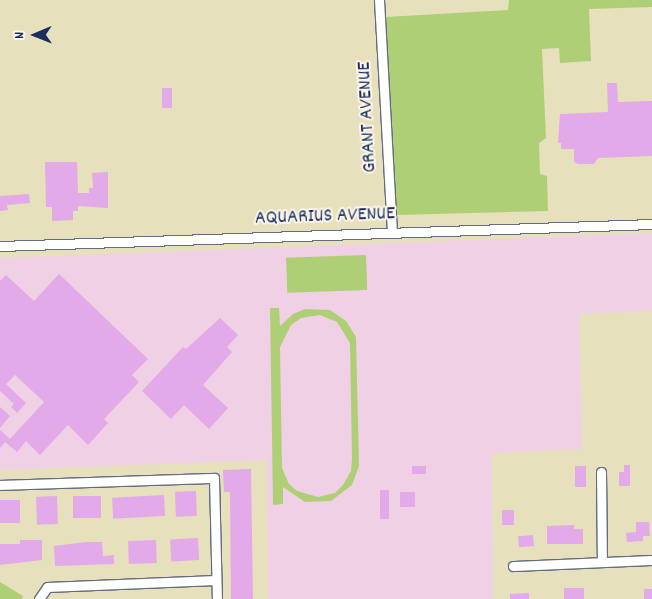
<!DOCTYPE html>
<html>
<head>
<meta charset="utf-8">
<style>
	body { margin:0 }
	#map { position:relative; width:652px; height:599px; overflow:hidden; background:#e7e0bd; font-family:Dekko,sans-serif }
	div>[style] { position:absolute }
	.built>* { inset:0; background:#f0d0e4 }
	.green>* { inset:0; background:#afcf76; transform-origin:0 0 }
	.building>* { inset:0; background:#e2aae8; transform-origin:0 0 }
	.roads { filter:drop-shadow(1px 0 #626d7f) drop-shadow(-1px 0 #626d7f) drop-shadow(0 1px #626d7f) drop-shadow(0 -1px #626d7f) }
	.minor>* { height:9px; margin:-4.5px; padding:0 4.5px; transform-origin:4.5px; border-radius:4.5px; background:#fff }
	span { translate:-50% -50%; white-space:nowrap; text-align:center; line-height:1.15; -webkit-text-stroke:4px #fbf7ec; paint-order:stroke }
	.street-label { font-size:20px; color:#1b2f5e }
	.north { position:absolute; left:10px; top:10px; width:50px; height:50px; -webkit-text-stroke:4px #fbf7ec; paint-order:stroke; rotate:269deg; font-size:14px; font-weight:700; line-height:20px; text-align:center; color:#1b2f5e }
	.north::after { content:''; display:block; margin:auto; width:18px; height:22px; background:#1b2f5e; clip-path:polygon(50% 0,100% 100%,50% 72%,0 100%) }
</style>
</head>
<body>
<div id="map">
	<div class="built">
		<div style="clip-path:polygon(652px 233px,652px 311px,579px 314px,582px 449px,492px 453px,493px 599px,268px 599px,267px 460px,0 470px,0 258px)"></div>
	</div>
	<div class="green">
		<div style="clip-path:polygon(509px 0,652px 0,652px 7px,589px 9px,591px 61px,560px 63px,559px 48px,542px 49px,546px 138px,539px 143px,540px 174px,547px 176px,548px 211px,396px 215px,386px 17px,508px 10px)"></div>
		<div style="left:366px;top:255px;width:35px;height:80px;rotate:88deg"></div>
		<div style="clip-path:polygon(evenodd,270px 308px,279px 308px,280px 326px,293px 314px,305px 309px,330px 310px,346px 321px,356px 337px,359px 466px,352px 485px,331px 501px,305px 502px,283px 487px,283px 504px,273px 505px,270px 308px,320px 315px,337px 322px,350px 343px,352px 459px,351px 471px,343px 485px,335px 493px,318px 497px,297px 491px,289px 484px,282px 468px,280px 347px,291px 325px,301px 318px,320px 315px)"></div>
		<div style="clip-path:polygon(0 582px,23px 596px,22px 599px,0 599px)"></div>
	</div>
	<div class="building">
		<div style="clip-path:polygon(607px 83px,617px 83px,618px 102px,652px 101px,652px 156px,598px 158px,594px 164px,578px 164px,574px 162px,574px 149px,561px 149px,561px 143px,558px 143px,560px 114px,608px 112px)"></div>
		<div style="left:162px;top:88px;width:10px;height:20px"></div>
		<div style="clip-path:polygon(45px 162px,77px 162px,78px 193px,89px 193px,89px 188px,93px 188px,92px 173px,108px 172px,108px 208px,78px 206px,78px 211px,73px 211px,73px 220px,52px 221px,52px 207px,46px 207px)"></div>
		<div style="clip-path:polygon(29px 194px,30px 203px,7px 205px,8px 210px,0 211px,0 196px)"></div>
		<div style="clip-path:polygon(59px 274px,148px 359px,132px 375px,139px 382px,104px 419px,108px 423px,88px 445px,68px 425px,40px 455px,26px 441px,17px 452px,5px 442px,0 448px,0 430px,10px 439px,44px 402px,15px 375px,6px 384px,26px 403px,17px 413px,11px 407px,14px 404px,0 391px,0 281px,6px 275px,34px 301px)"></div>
		<div style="clip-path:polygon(220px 318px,238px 335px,227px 347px,232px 352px,203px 385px,228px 408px,209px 429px,184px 405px,171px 419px,142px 391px,183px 347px,186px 349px)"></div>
		<div style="clip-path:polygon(0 407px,10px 416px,0 428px)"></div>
		<div style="clip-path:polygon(624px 465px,630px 465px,630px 486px,619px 486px,619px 472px,624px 472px)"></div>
		<div style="left:412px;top:466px;width:14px;height:8px"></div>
		<div style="left:586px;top:466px;width:21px;height:11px;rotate:90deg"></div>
		<div style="clip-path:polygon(251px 469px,253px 599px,231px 599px,230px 492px,224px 492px,223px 470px)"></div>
		<div style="left:380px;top:490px;width:9px;height:29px"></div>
		<div style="left:196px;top:491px;width:25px;height:21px;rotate:88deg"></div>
		<div style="left:400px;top:492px;width:15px;height:15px"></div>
		<div style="left:164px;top:495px;width:21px;height:52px;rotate:87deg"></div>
		<div style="left:57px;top:496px;width:28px;height:21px;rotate:88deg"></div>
		<div style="left:101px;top:496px;width:22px;height:28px;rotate:90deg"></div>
		<div style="left:0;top:500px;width:20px;height:23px"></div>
		<div style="left:502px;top:510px;width:12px;height:15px"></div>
		<div style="clip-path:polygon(636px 522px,649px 522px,650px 536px,643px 536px,643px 541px,627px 542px,626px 533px,636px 532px)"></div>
		<div style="clip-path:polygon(574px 525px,574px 529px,583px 529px,583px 544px,547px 544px,547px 526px)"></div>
		<div style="left:533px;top:535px;width:11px;height:15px;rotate:85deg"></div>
		<div style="left:198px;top:538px;width:22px;height:28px;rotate:87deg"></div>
		<div style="clip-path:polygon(20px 540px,42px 540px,42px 560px,0 565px,0 544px,20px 544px)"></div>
		<div style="left:156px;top:540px;width:23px;height:28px;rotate:88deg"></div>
		<div style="clip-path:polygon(86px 542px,102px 542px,103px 556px,114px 555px,114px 564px,55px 566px,54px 546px)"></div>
		<div style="left:564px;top:588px;width:20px;height:11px"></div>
		<div style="left:644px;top:589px;width:8px;height:10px"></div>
		<div style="clip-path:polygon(529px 593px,529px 599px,510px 599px,510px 594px)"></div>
	</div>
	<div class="roads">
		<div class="minor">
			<div style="left:379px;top:0;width:232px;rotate:86.8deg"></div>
			<div style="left:0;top:246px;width:652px;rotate:-1.93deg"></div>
			<div style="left:601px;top:472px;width:90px;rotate:89.4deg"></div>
			<div style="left:0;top:485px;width:214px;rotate:-1.9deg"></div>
			<div style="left:214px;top:478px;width:121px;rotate:88.6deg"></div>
			<div style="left:513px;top:566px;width:139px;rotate:-2.5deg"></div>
			<div style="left:39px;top:599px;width:14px;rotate:-56deg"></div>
			<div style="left:47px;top:587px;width:169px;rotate:-2.4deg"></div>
		</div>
	</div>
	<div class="street-label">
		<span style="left:368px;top:117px;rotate:-93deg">GRANT AVENUE</span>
		<span style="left:325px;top:217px;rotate:-2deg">AQUARIUS AVENUE</span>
	</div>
	<div class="north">N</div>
</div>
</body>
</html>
